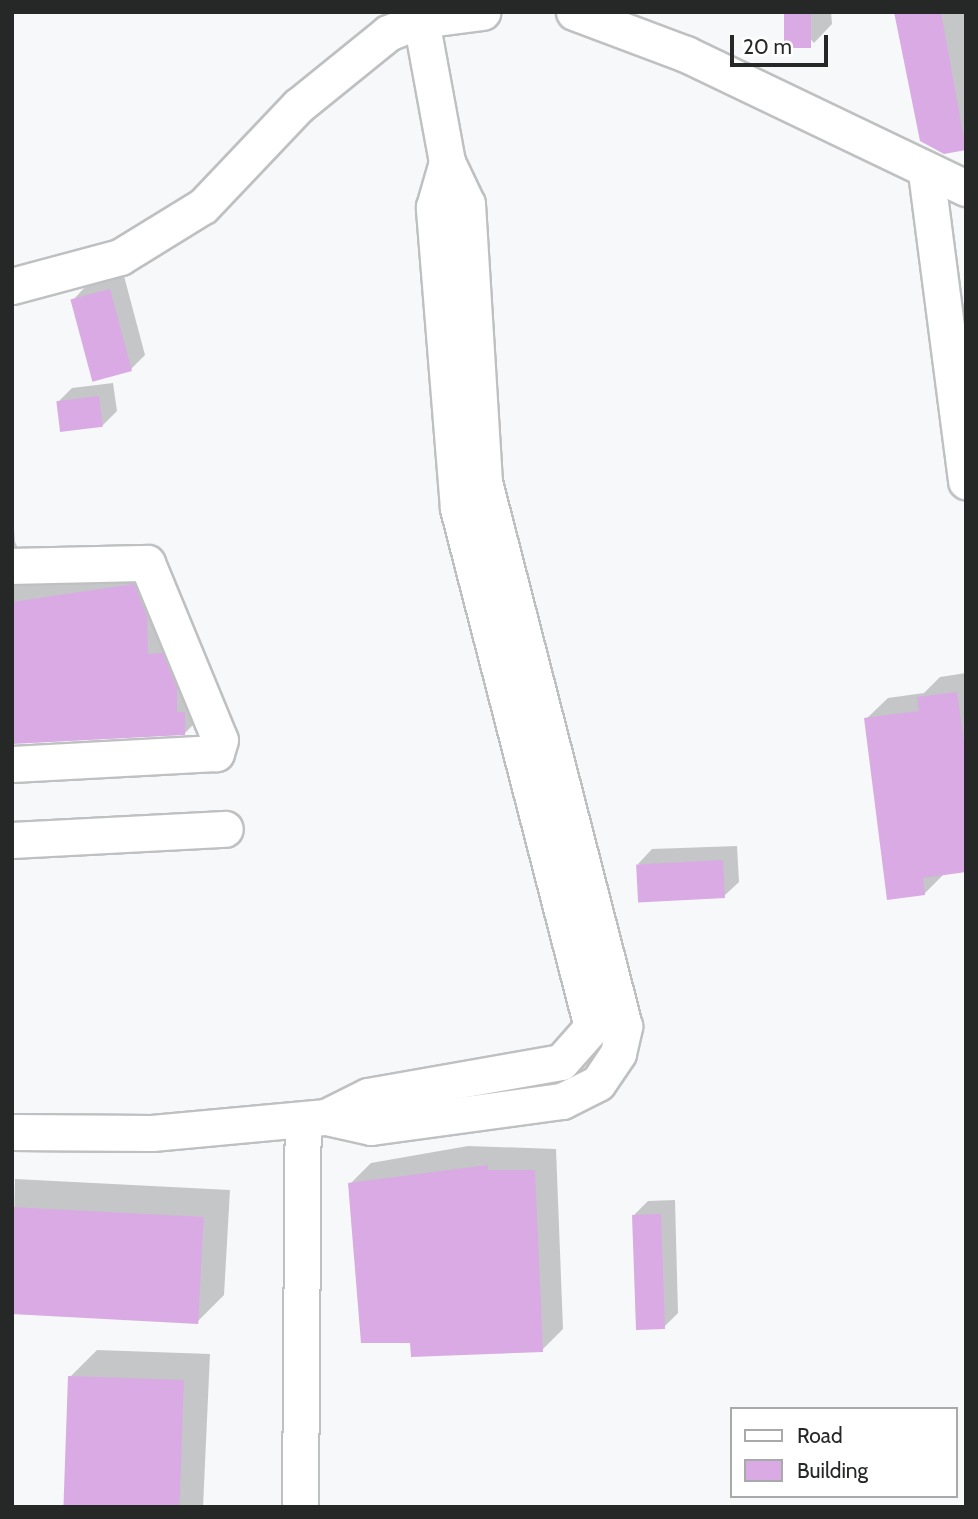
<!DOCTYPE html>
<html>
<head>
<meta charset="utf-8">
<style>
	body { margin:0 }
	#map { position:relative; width:978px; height:1519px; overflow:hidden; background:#f7f8f9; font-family:Cabin,sans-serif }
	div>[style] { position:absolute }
	.shadow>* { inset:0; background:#0003 }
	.building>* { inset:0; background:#daaae4; transform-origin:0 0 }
	.roads { filter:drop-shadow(2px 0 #bfc0c1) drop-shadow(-2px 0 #bfc0c1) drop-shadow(0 2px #bfc0c1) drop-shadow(0 -2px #bfc0c1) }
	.minor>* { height:35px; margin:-17.5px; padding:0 17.5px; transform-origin:17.5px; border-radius:17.5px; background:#fff }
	span { translate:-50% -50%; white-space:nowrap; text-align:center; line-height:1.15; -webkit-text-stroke:7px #fff; paint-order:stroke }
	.frame { position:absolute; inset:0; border:14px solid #262727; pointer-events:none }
	.legend { position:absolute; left:730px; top:1407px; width:228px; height:91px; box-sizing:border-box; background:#fff; border:2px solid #a8a9a9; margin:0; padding:9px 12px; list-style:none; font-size:21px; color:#262727 }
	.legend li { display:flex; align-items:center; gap:14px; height:35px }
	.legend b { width:35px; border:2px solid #a8a9a9 }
	.scale { position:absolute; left:730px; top:35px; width:98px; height:32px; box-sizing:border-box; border:4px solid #262727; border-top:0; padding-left:9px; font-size:21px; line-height:24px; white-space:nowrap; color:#262727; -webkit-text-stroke:5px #fff; paint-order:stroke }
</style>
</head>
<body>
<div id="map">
	<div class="shadow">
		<div style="clip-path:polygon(785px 12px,831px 12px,832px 24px,814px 43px)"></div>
		<div style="clip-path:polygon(896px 12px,966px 12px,966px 148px,944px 153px)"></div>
		<div style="clip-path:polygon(124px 276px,145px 355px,131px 369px,72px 301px,86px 286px)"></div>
		<div style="clip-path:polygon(113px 383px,117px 411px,102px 426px,58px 402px,72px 388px)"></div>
		<div style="clip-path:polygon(12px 501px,15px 542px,29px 571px,129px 568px,209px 709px,185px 733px,12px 742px)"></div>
		<div style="clip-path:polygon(966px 673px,966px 871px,945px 873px,924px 894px,866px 719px,888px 698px,924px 693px,940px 677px)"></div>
		<div style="clip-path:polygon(737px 846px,739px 882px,724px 896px,638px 864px,652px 849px)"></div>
		<div style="clip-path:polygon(468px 1146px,556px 1149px,563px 1329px,542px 1350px,412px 1341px,350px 1184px,371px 1163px)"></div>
		<div style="clip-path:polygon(15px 1179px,230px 1190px,224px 1295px,197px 1322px,12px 1312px)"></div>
		<div style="clip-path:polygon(675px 1200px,678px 1313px,664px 1327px,634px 1215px,648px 1201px)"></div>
		<div style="clip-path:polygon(97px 1350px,210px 1354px,203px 1507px,64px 1507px,70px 1377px)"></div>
	</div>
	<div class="building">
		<div style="left:784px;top:12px;width:27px;height:36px"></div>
		<div style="clip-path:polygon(894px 12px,941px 12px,966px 150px,944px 154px,920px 141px)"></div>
		<div style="left:110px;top:289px;width:85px;height:41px;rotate:75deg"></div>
		<div style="left:99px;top:396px;width:31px;height:43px;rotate:83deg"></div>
		<div style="clip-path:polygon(134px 584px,147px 616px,148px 654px,163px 653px,177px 688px,177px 712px,185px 712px,185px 735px,12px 744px,12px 602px)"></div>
		<div style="clip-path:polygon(957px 692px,966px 756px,966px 872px,923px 878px,925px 895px,887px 900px,864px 718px,919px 711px,917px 697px)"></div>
		<div style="left:723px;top:860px;width:38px;height:87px;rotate:87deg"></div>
		<div style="clip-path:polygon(488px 1165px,488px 1170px,535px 1170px,543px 1352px,411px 1357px,410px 1343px,361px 1343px,348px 1183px)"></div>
		<div style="left:12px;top:1207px;width:192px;height:107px;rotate:3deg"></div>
		<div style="left:661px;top:1214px;width:115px;height:29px;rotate:88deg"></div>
		<div style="left:68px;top:1376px;width:116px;height:131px;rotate:2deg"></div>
	</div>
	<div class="roads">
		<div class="minor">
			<div style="left:574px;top:12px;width:120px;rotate:20.6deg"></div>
			<div style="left:686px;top:54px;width:310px;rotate:25.6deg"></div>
			<div style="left:926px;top:172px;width:312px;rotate:82.6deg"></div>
			<div style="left:12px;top:286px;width:112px;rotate:-15deg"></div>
			<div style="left:120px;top:257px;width:97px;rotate:-31.6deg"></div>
			<div style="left:203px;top:206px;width:138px;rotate:-46.5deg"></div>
			<div style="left:298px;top:106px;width:116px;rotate:-39deg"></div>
			<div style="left:388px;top:33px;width:35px;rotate:-22deg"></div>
			<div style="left:421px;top:20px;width:62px;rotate:-7.5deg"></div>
			<div style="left:12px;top:566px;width:135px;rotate:-1.3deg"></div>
			<div style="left:147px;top:563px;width:191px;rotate:67.6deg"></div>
			<div style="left:220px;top:740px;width:14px;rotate:107deg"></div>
			<div style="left:216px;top:753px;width:204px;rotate:176.9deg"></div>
			<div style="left:12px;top:840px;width:213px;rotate:-3deg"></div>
			<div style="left:326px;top:1117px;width:46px;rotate:12.5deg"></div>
			<div style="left:371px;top:1127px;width:193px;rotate:-7.8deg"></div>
			<div style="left:562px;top:1101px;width:40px;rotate:-26.6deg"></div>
			<div style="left:598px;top:1083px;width:36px;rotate:-56deg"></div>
			<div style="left:618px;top:1053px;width:28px;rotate:-77deg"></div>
			<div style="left:624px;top:1026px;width:562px;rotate:-104.43deg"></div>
			<div style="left:484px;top:482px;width:279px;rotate:-93.5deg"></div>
			<div style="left:467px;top:204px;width:47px;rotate:-115.5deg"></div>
			<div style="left:447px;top:162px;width:144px;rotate:-100.4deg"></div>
			<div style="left:12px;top:1132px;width:140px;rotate:0.4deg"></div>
			<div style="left:152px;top:1133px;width:175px;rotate:-5.3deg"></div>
			<div style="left:326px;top:1117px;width:47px;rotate:-26.6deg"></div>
			<div style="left:368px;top:1096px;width:196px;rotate:-10deg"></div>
			<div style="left:561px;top:1062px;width:47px;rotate:-48.5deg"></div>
			<div style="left:592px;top:1027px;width:536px;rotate:-104.48deg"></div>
			<div style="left:458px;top:508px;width:302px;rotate:-94.6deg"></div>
			<div style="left:434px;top:207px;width:47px;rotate:-73.9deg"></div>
			<div style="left:300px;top:1507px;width:387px;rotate:-89.6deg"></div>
		</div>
	</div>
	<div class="frame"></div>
	<ul class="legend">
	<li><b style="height:9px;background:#fff"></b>Road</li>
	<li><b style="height:19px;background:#daaae4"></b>Building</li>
	</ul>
	<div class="scale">20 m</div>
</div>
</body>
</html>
